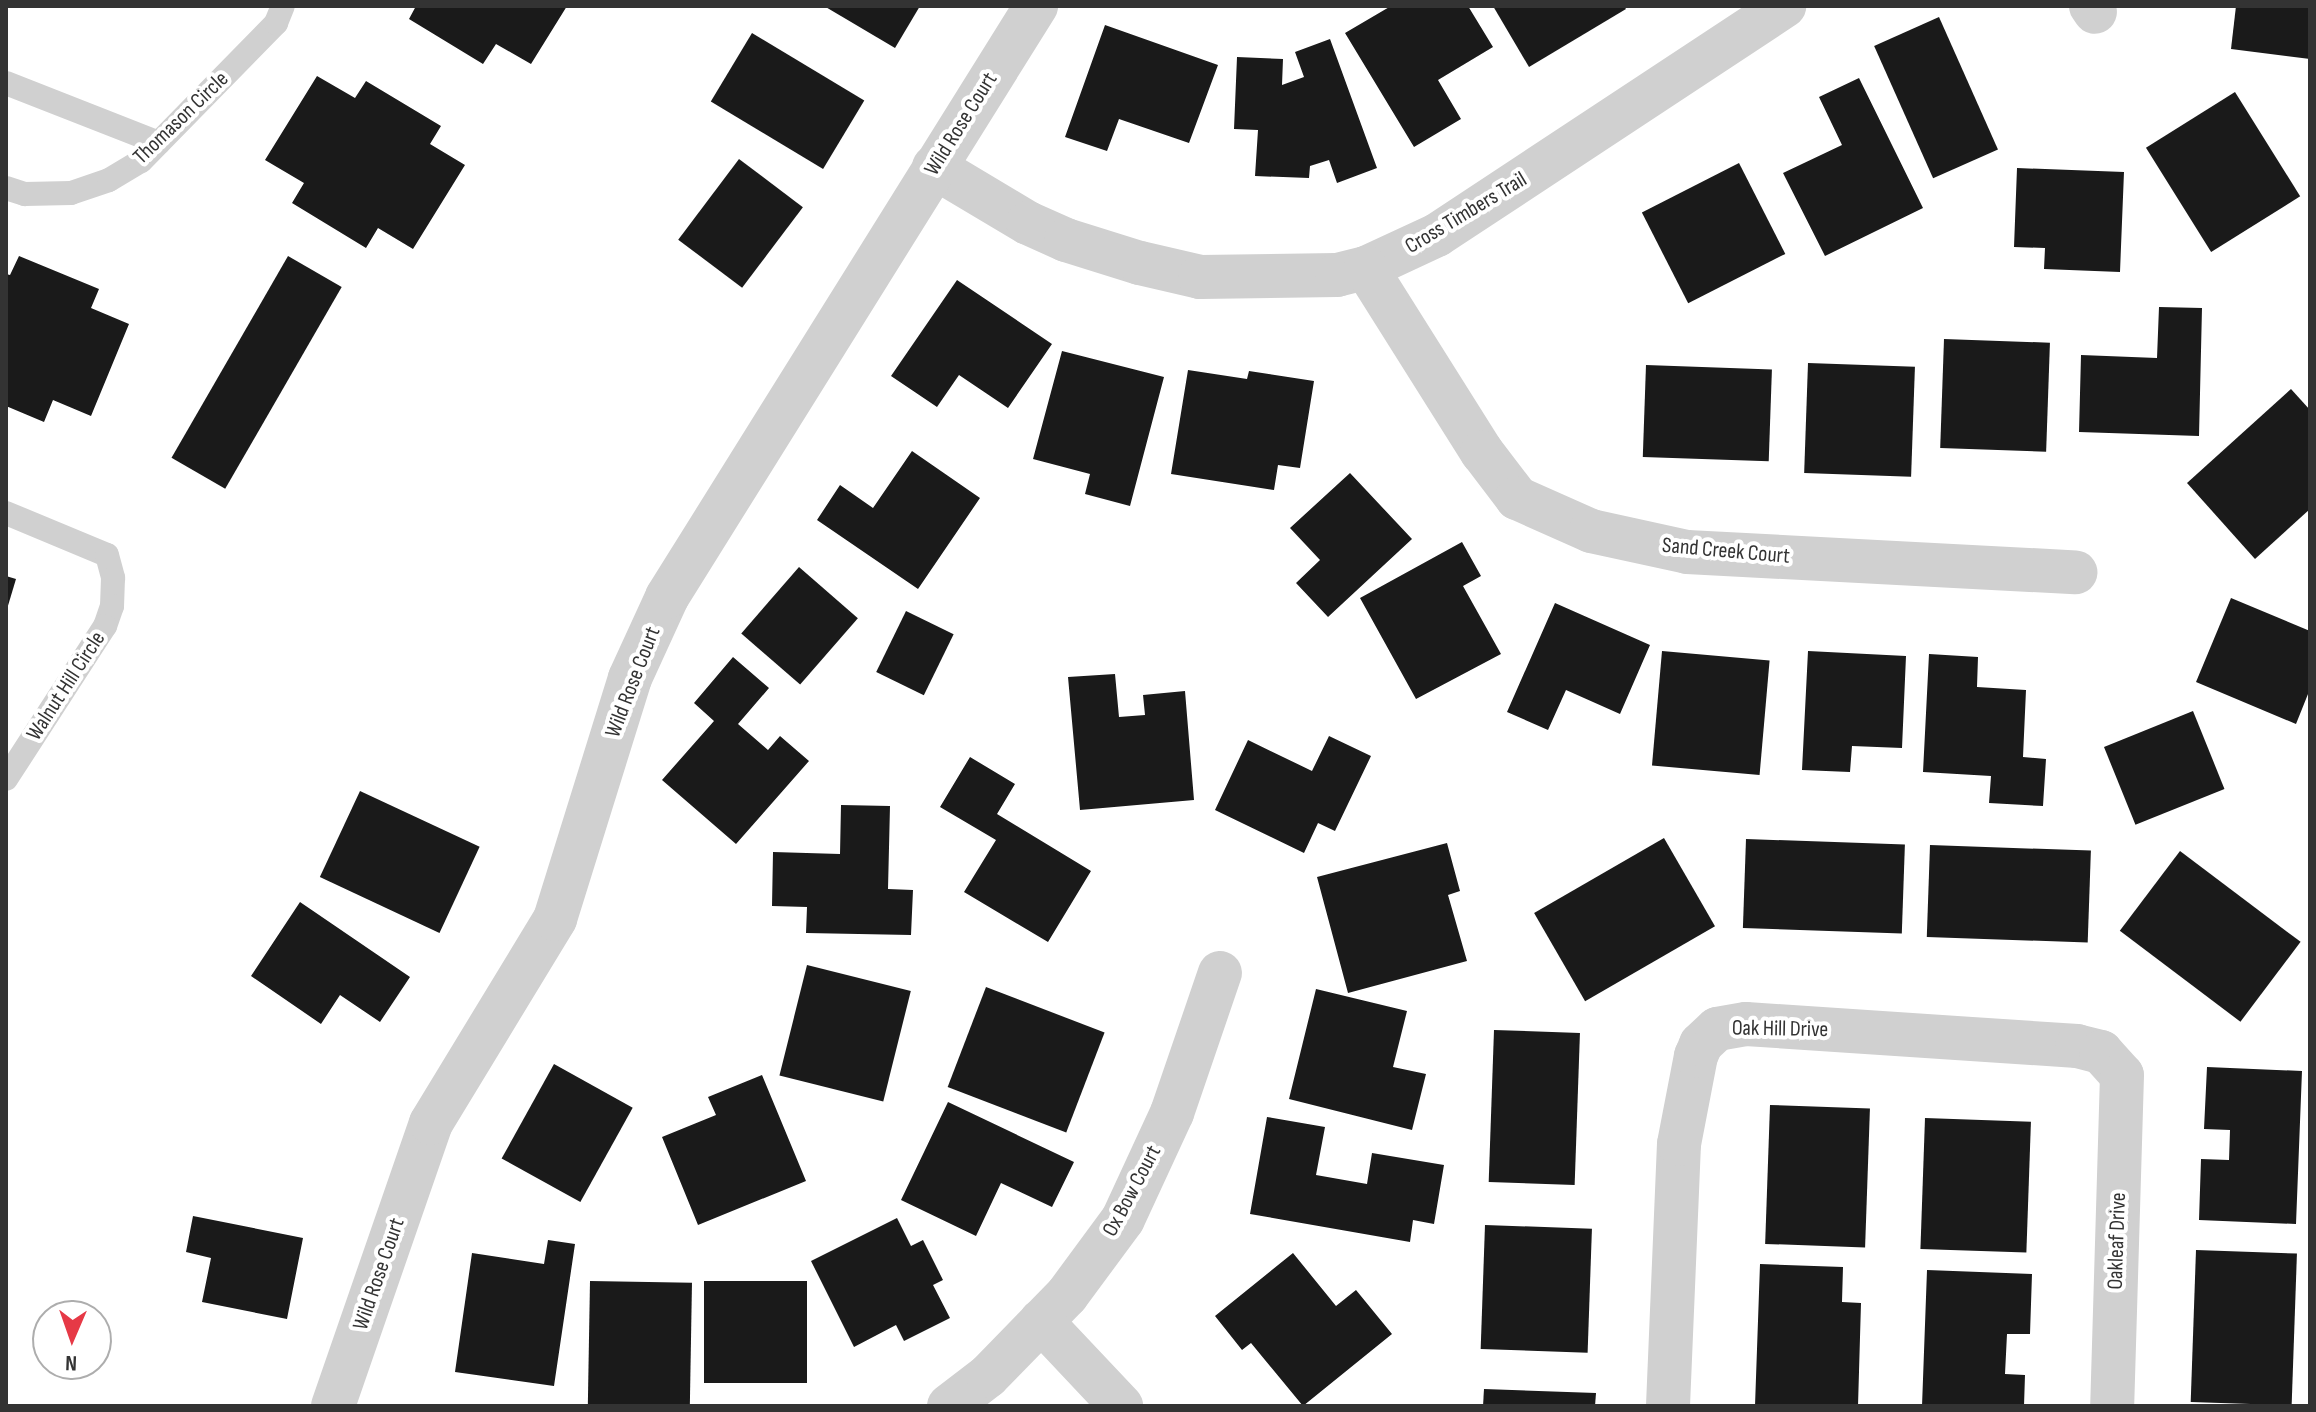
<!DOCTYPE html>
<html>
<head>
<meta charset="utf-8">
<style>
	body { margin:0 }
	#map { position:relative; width:2316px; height:1412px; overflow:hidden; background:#fff; font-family:"Sofia Sans Condensed",sans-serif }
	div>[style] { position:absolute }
	.building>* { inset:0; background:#1a1a1a; transform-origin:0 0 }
	.lane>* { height:24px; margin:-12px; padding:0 12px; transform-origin:12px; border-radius:12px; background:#d0d0d0 }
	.street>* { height:44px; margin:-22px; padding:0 22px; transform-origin:22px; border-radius:22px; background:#d0d0d0 }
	span { translate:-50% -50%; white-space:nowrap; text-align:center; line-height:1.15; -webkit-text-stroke:8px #fff; paint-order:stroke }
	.street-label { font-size:22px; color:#333 }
	.frame { position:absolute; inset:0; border:8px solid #333; pointer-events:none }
	.north { position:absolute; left:32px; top:1300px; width:80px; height:80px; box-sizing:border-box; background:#fff; border:2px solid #adadad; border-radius:50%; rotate:182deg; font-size:22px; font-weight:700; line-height:32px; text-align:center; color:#333 }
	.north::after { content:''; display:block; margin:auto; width:28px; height:36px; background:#e63946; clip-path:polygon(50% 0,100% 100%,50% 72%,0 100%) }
</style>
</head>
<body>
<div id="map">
	<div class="building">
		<div style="clip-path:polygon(416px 6px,567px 6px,531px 64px,496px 44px,483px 64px,409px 19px)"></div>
		<div style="clip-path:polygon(824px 6px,920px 6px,895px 48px)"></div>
		<div style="clip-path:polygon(1391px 6px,1468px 6px,1493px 47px,1438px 80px,1461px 119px,1414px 147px,1345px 33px)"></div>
		<div style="clip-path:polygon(1493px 6px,1624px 6px,1626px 9px,1529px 67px)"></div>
		<div style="clip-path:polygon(2236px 6px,2310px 6px,2310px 59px,2231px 49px)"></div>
		<div style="left:1939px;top:17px;width:145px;height:71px;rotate:66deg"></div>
		<div style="clip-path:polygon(1105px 25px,1218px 65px,1189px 143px,1119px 119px,1107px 151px,1065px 137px)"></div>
		<div style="left:752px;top:33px;width:131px;height:80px;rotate:31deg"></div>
		<div style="clip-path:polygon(1330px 39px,1377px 168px,1337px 183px,1329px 160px,1310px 166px,1309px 178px,1255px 176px,1258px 130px,1234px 129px,1237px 57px,1283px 59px,1282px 85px,1304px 77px,1295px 52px)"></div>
		<div style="clip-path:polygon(317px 76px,355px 98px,366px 81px,441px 126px,430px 144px,465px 165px,413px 249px,378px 228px,366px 248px,292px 203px,304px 183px,265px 160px)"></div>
		<div style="clip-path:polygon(1859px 78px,1923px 208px,1825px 256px,1783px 173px,1842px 145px,1819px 97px)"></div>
		<div style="left:2235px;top:92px;width:123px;height:105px;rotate:58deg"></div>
		<div style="left:739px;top:159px;width:80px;height:101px;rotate:37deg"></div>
		<div style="left:1739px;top:163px;width:102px;height:109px;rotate:63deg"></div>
		<div style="clip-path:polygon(2017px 168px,2124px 172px,2120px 272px,2044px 269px,2045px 248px,2014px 247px)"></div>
		<div style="clip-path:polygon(19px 256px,99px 289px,91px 308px,129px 324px,91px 416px,53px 400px,44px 422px,6px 406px,6px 274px,10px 275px)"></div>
		<div style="left:288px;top:256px;width:62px;height:233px;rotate:30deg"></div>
		<div style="clip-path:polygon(957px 280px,1052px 344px,1008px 408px,959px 375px,937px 407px,891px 376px)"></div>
		<div style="clip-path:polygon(2159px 307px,2202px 308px,2199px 436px,2079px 432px,2081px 355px,2157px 358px)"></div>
		<div style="left:1944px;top:339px;width:106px;height:109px;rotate:2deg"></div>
		<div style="clip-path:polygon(1062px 351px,1164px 377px,1130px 506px,1085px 494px,1090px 474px,1033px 459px)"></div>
		<div style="left:1808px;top:363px;width:107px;height:110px;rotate:2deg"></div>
		<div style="left:1646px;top:365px;width:126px;height:92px;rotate:2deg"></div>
		<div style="clip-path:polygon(1188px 370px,1247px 379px,1249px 371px,1314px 381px,1300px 468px,1278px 465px,1274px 490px,1171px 474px)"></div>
		<div style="clip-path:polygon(2291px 389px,2310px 410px,2310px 509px,2255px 559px,2187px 483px)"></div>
		<div style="clip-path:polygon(912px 451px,980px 498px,918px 589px,817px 520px,840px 485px,873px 508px)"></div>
		<div style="clip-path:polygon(1350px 473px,1412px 539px,1328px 617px,1296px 583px,1320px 560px,1290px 528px)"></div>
		<div style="clip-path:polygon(1462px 542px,1481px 576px,1463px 586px,1501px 654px,1416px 699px,1360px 598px)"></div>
		<div style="left:799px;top:567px;width:78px;height:88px;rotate:41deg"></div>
		<div style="clip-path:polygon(6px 576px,16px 579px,7px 609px,6px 609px)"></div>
		<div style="clip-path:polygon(2231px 598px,2310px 631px,2310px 689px,2296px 724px,2196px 682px)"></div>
		<div style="clip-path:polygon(1555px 603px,1650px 645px,1620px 714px,1566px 690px,1548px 730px,1507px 712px)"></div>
		<div style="left:906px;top:611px;width:53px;height:68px;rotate:26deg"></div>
		<div style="left:1662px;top:651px;width:108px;height:115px;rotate:5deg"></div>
		<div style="clip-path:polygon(1808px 651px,1906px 656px,1902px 748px,1852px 746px,1850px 772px,1802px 770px)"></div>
		<div style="clip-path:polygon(1929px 654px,1978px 657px,1977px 687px,2026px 690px,2023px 757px,2046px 759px,2043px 806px,1989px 803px,1991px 776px,1923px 772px)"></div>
		<div style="clip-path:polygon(733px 657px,769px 688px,738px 724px,768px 750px,780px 736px,809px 761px,736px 844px,662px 780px,714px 721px,694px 703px)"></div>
		<div style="clip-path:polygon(1115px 674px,1119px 717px,1145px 715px,1143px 695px,1185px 691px,1194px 800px,1080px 810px,1068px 677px)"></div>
		<div style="left:2193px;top:711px;width:84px;height:96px;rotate:68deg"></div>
		<div style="clip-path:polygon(1329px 736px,1371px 756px,1335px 831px,1318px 823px,1304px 853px,1215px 810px,1248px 740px,1312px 771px)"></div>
		<div style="clip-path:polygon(970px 757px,1015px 784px,997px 814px,1091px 871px,1048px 942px,964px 892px,996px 840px,940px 807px)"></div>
		<div style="left:360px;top:791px;width:132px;height:95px;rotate:25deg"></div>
		<div style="clip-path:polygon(841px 805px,890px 806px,888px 889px,913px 890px,911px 935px,806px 933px,807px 907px,772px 906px,773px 852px,840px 854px)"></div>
		<div style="left:1664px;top:838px;width:102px;height:150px;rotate:60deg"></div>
		<div style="left:1746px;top:839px;width:159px;height:89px;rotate:2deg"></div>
		<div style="clip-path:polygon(1447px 843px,1460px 891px,1448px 895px,1467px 961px,1348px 993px,1317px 877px)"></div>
		<div style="left:1930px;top:845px;width:161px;height:92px;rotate:2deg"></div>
		<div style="left:2180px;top:851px;width:151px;height:100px;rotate:37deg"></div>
		<div style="clip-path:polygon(300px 902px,410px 977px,380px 1022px,340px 995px,321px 1024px,251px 976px)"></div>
		<div style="left:807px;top:965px;width:107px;height:114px;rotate:14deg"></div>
		<div style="left:986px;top:987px;width:127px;height:107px;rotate:21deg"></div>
		<div style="clip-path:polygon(1316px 989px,1407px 1011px,1393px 1067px,1426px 1074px,1412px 1130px,1289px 1099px)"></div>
		<div style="left:1494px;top:1030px;width:86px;height:152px;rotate:2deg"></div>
		<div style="left:554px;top:1064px;width:90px;height:108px;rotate:29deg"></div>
		<div style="clip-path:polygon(2207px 1067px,2302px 1071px,2296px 1224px,2199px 1220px,2201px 1159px,2229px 1160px,2230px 1130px,2204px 1129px)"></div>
		<div style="clip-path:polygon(762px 1075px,806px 1181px,698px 1225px,662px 1137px,716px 1115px,708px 1097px)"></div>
		<div style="clip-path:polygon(948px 1102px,1074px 1162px,1052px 1207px,1001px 1183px,976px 1236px,901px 1200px)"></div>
		<div style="left:1770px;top:1105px;width:100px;height:139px;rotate:2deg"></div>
		<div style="clip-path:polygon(1267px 1117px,1325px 1127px,1316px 1175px,1367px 1184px,1372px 1153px,1444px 1165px,1434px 1224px,1413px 1220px,1410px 1242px,1250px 1214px)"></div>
		<div style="left:1925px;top:1118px;width:106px;height:131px;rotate:2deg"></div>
		<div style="clip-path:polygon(193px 1216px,303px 1238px,287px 1319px,202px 1302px,211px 1258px,186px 1252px)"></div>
		<div style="clip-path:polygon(897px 1218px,911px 1246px,923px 1240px,943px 1280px,933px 1285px,950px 1318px,904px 1341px,896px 1325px,854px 1347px,811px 1261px)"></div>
		<div style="left:1485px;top:1225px;width:107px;height:124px;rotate:2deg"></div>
		<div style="clip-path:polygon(548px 1240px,575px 1244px,554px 1386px,455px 1372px,472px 1253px,544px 1264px)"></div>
		<div style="left:2196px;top:1250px;width:101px;height:152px;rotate:2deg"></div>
		<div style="clip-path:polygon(1293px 1253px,1336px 1306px,1356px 1290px,1392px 1334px,1303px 1406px,1251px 1343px,1242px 1350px,1215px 1316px)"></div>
		<div style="clip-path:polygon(1760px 1264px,1843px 1267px,1842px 1302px,1861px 1303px,1858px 1406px,1755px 1406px)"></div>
		<div style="clip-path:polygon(1927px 1270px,2032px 1274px,2030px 1334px,2007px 1334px,2005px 1374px,2025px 1375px,2024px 1406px,1922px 1406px)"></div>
		<div style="left:590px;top:1281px;width:102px;height:125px;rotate:1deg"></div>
		<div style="left:704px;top:1281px;width:103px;height:102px"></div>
		<div style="clip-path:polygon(1484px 1389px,1596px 1393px,1595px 1406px,1483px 1406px)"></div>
	</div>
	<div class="lane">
		<div style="left:6px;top:83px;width:164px;rotate:21.4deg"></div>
		<div style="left:6px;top:188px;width:20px;rotate:18deg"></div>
		<div style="left:25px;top:194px;width:46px;rotate:-1.2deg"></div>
		<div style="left:71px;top:193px;width:40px;rotate:-18.9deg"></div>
		<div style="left:109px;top:180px;width:37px;rotate:-31deg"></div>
		<div style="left:141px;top:161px;width:193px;rotate:-45.6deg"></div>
		<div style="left:276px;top:23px;width:18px;rotate:-68deg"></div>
		<div style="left:6px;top:513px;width:109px;rotate:22.6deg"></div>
		<div style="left:107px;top:555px;width:24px;rotate:75deg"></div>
		<div style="left:113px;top:578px;width:28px;rotate:92deg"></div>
		<div style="left:112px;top:606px;width:21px;rotate:109deg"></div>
		<div style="left:105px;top:626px;width:182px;rotate:122.9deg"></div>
	</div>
	<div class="street">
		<div style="left:2091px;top:6px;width:7px;rotate:56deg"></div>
		<div style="left:934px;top:167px;width:109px;rotate:30.8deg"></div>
		<div style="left:1028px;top:223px;width:42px;rotate:24.1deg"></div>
		<div style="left:1066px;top:240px;width:77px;rotate:17.3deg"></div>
		<div style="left:1140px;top:263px;width:62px;rotate:13.1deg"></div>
		<div style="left:1200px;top:277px;width:137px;rotate:-0.8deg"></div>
		<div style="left:1337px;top:275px;width:30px;rotate:-14deg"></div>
		<div style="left:1366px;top:268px;width:78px;rotate:-24.9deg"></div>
		<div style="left:1437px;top:235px;width:416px;rotate:-33.4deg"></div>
		<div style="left:1366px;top:268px;width:218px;rotate:57.8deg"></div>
		<div style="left:1482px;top:452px;width:58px;rotate:52.7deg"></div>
		<div style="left:1517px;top:498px;width:81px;rotate:24deg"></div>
		<div style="left:1591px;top:531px;width:98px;rotate:12.3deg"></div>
		<div style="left:1687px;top:552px;width:389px;rotate:3deg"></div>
		<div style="left:1041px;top:1321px;width:117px;rotate:46.7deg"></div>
		<div style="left:333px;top:1406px;width:299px;rotate:-70.9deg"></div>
		<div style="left:431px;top:1123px;width:239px;rotate:-58.7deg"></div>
		<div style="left:555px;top:919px;width:252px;rotate:-72.7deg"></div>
		<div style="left:630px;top:678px;width:89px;rotate:-65.4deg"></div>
		<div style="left:667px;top:597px;width:697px;rotate:-58.02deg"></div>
		<div style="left:949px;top:1406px;width:49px;rotate:-37.6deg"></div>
		<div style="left:988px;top:1376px;width:113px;rotate:-45.7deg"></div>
		<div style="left:1067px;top:1295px;width:94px;rotate:-53.6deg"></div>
		<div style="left:1123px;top:1219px;width:117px;rotate:-65.2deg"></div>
		<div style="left:1172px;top:1113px;width:148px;rotate:-71.1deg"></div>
		<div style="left:1668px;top:1406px;width:262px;rotate:-87.6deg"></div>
		<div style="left:1679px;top:1144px;width:90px;rotate:-79.1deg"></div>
		<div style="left:1696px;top:1056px;width:13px;rotate:-67deg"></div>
		<div style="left:1701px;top:1044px;width:22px;rotate:-43deg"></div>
		<div style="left:1717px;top:1029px;width:29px;rotate:-10deg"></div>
		<div style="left:1746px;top:1024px;width:332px;rotate:3.8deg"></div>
		<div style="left:2077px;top:1046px;width:25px;rotate:14deg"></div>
		<div style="left:2101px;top:1052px;width:31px;rotate:48deg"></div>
		<div style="left:2122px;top:1075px;width:331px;rotate:91.7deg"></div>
	</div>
	<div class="street-label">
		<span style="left:181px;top:118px;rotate:-44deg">Thomason Circle</span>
		<span style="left:961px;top:124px;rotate:-58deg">Wild Rose Court</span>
		<span style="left:1466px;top:213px;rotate:-31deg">Cross Timbers Trail</span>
		<span style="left:1726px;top:551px;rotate:5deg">Sand Creek Court</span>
		<span style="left:633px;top:682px;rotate:-69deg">Wild Rose Court</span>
		<span style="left:66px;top:686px;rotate:-57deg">Walnut Hill Circle</span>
		<span style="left:1780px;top:1029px;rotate:1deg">Oak Hill Drive</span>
		<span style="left:1132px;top:1191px;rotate:-62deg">Ox Bow Court</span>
		<span style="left:2117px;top:1241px;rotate:-88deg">Oakleaf Drive</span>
		<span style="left:379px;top:1274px;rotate:-71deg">Wild Rose Court</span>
	</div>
	<div class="frame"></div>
	<div class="north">N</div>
</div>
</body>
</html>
